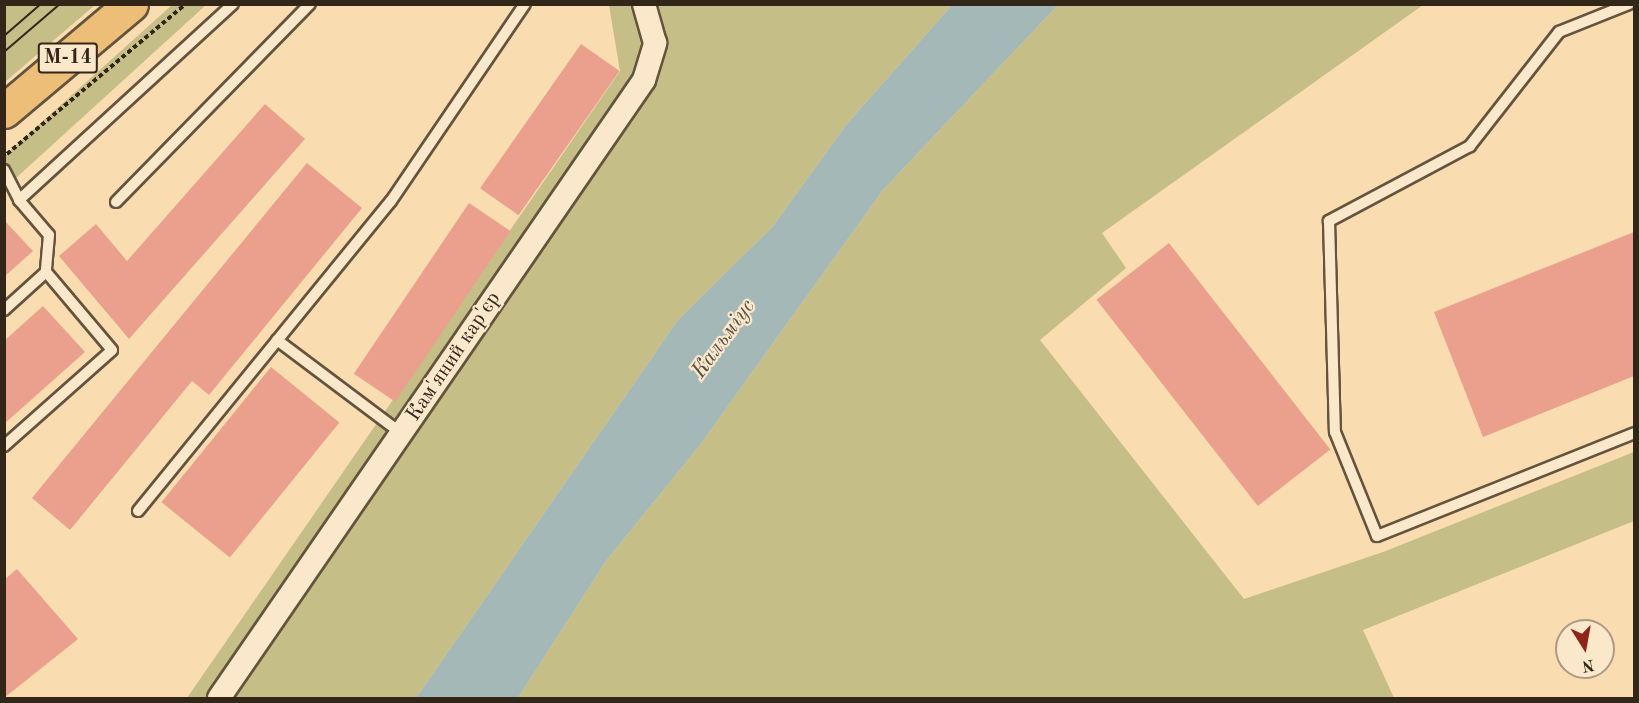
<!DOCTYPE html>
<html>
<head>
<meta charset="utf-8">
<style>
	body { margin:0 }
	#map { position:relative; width:1639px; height:703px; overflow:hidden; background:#f9dcaf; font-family:"Old Standard TT",serif }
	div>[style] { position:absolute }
	.green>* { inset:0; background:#c5be86 }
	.water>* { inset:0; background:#a4b8b7 }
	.building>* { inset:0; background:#eba08e; transform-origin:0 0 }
	.path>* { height:4px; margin-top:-2px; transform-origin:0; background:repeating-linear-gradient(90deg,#322619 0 4.5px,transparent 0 7.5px) }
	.roads { filter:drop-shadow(2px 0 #64543e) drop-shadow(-2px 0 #64543e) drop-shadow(0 2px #64543e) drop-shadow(0 -2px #64543e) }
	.service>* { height:10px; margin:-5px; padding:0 5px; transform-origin:5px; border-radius:5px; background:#fbe8cb }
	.minor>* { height:22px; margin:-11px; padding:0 11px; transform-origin:11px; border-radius:11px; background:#fbe8cb }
	.trunk>* { height:33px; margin:-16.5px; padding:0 16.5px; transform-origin:16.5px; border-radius:16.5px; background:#ecbe78 }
	.tram>* { height:1.5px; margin:-0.75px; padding:0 0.75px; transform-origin:0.75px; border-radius:0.75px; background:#322619 }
	span { translate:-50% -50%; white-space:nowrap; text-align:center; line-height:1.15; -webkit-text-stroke:4.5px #fbe8cb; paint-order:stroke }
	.shield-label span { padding:2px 4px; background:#fbe8cb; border:2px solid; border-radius:4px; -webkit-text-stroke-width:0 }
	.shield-label { font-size:20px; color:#322619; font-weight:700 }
	.street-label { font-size:21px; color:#322619 }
	.water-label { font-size:22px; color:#545248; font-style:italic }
	.frame { position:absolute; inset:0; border:6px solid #322619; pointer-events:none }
	.north { position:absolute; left:1555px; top:619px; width:60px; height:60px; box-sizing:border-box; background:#fbe8cb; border:2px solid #ab9a84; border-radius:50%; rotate:169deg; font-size:16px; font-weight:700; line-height:24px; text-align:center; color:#322619 }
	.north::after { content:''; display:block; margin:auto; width:21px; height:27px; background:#8f2418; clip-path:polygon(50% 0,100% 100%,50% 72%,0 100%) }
</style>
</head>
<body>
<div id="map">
	<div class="green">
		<div style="clip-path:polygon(5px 4px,95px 4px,95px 5px,5px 82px)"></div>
		<div style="clip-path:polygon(172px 5px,206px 5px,5px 188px,4px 156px)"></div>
		<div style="clip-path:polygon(609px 5px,952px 5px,846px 125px,773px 226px,678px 320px,416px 698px,187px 698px,620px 71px)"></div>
		<div style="clip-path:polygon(1058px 5px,1423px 5px,1102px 233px,1126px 268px,1040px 340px,1244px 599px,1383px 552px,1634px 452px,1634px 521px,1363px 630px,1394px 698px,518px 698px,606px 561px,700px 445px,883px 190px)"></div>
	</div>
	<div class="water">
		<div style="clip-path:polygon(952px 5px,1058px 5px,883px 190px,700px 445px,606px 561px,518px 698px,416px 698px,678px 320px,773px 226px,846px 125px)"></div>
	</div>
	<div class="building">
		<div style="left:581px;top:44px;width:47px;height:176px;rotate:35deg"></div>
		<div style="clip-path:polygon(265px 104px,305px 139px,129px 339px,59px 256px,96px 224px,127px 261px)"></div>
		<div style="clip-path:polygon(307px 163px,362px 208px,209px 395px,192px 381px,70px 530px,32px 498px)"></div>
		<div style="left:469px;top:203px;width:50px;height:206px;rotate:34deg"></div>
		<div style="clip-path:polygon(4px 220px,33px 251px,4px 277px)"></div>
		<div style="clip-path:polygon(1634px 232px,1634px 376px,1483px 437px,1434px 312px)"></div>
		<div style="left:1169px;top:243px;width:262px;height:92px;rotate:52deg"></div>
		<div style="clip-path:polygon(43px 306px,85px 352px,4px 424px,4px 341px)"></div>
		<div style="left:271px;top:367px;width:88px;height:174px;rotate:39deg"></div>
		<div style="clip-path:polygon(17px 569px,78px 639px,4px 698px,4px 580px)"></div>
	</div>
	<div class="path">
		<div style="left:7px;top:154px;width:234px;rotate:-40deg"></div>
	</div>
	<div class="roads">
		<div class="service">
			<div style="left:1629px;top:4px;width:75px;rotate:158.2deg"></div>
			<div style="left:1559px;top:32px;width:145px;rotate:128deg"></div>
			<div style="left:1470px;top:146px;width:160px;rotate:152deg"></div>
			<div style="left:1329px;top:221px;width:211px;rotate:88.4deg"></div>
			<div style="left:1335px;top:432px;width:112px;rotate:68deg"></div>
			<div style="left:1377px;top:536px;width:277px;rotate:-21.8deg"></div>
			<div style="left:4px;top:170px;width:34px;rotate:63deg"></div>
			<div style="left:19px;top:200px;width:46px;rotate:49.4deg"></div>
			<div style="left:49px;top:235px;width:37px;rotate:95deg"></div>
			<div style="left:46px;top:272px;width:57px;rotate:137.9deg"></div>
			<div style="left:19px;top:200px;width:290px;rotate:-42.5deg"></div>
			<div style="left:116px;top:202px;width:277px;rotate:-45.6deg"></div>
			<div style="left:277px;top:340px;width:155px;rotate:36.9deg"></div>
			<div style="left:4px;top:446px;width:144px;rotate:-41.6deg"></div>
			<div style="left:112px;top:350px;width:102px;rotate:-130.2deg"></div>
			<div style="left:138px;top:511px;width:400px;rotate:-50.8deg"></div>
			<div style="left:391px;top:201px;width:238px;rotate:-55.8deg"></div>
		</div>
		<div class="minor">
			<div style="left:219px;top:698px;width:750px;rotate:-55.48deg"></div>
			<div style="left:644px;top:80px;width:39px;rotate:-73deg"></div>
			<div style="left:655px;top:43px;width:41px;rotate:-105.8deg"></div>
		</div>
		<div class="trunk">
			<div style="left:4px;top:111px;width:166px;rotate:-40.1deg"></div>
		</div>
	</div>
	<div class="tram">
		<div style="left:4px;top:36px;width:49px;rotate:-40.9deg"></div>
		<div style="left:4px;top:52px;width:74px;rotate:-40.6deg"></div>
	</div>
	<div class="shield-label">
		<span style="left:68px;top:58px">М-14</span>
	</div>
	<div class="street-label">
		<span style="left:454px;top:357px;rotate:-56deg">Кам'яний кар'єр</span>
	</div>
	<div class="water-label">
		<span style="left:724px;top:339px;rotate:-54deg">Кальміус</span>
	</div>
	<div class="frame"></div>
	<div class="north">N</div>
</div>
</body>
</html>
